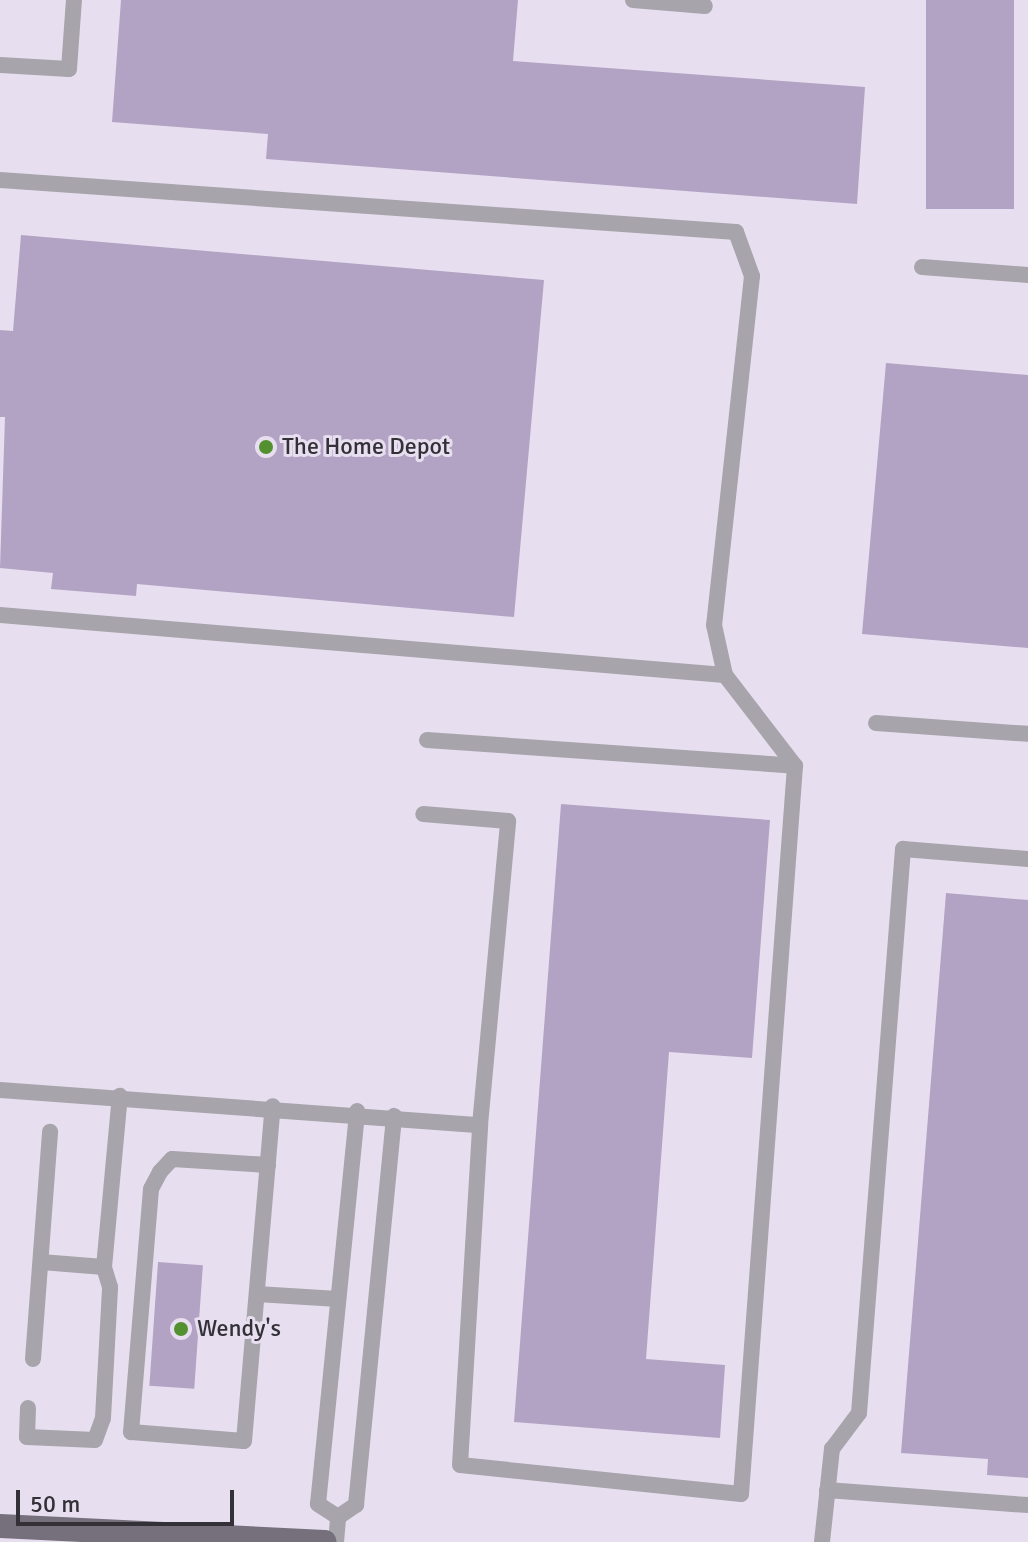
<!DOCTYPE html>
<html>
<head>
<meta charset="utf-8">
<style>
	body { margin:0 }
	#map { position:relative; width:1028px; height:1542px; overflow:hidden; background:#e7dff0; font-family:Signika,sans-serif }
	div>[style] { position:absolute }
	.building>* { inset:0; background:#b2a3c4; transform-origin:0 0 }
	.lane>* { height:16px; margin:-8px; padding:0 8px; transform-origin:8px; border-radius:8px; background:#a7a4ab }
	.primary>* { height:24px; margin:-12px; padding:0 12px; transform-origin:12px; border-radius:12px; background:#76707c }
	.dots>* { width:22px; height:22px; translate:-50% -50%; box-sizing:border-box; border:4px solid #e7dff0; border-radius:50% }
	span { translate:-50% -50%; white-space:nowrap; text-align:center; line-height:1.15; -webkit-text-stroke:6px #e7dff0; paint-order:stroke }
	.poi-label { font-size:24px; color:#333137 }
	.left { translate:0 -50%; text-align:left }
	.scale { position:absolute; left:16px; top:1490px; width:218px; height:36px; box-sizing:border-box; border:4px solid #333137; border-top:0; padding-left:10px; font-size:24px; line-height:28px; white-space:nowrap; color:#333137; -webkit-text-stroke:6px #e7dff0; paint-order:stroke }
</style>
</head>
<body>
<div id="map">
	<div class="building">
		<div style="clip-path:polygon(121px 0,518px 0,513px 61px,865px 87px,857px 204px,266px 159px,268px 134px,112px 122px)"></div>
		<div style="left:926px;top:0;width:88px;height:209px"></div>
		<div style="clip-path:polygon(21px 235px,544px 280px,514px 617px,137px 584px,136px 596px,51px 589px,53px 573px,0 568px,5px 417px,0 417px,0 330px,13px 331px)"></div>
		<div style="clip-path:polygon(886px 363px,1028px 375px,1028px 648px,862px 634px)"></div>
		<div style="clip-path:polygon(561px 804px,770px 820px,752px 1058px,669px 1052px,646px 1359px,725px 1365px,720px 1438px,514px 1422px)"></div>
		<div style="clip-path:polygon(946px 893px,1028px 900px,1028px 1478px,987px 1475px,988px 1459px,901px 1453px)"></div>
		<div style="left:158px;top:1262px;width:45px;height:124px;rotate:4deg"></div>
	</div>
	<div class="lane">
		<div style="left:633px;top:0;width:72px;rotate:4.8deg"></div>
		<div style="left:0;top:65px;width:69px;rotate:3.3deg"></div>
		<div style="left:69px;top:69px;width:69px;rotate:-85.9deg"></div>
		<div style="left:0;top:180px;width:738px;rotate:4.04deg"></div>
		<div style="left:736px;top:232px;width:47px;rotate:70deg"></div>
		<div style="left:752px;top:276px;width:351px;rotate:96.2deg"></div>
		<div style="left:714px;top:625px;width:51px;rotate:77.6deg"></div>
		<div style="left:725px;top:675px;width:115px;rotate:52.4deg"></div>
		<div style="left:795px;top:766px;width:730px;rotate:94.24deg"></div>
		<div style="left:741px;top:1494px;width:282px;rotate:-174.1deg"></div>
		<div style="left:460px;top:1465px;width:341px;rotate:-86.6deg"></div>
		<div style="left:480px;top:1125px;width:305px;rotate:-84.7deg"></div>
		<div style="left:508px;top:821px;width:85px;rotate:-175.3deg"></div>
		<div style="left:922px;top:267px;width:106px;rotate:4.3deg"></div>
		<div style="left:0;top:615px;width:727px;rotate:4.73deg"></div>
		<div style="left:876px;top:723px;width:152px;rotate:4.1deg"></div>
		<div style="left:427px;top:740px;width:369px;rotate:4deg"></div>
		<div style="left:0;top:1090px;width:481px;rotate:4.2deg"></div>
		<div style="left:268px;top:1165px;width:96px;rotate:-176.4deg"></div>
		<div style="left:172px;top:1159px;width:18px;rotate:133deg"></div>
		<div style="left:160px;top:1172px;width:19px;rotate:118deg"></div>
		<div style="left:151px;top:1189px;width:244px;rotate:94.7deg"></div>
		<div style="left:131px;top:1432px;width:113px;rotate:4.6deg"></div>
		<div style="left:244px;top:1441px;width:336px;rotate:-85.1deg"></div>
		<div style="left:41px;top:1262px;width:63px;rotate:4.5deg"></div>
		<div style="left:257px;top:1294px;width:81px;rotate:3.5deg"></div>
		<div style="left:33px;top:1359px;width:228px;rotate:-85.7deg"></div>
		<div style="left:28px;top:1408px;width:29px;rotate:92deg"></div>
		<div style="left:27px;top:1437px;width:68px;rotate:2.5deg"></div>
		<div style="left:95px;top:1440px;width:23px;rotate:-70deg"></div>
		<div style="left:103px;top:1418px;width:131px;rotate:-86.9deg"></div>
		<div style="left:110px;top:1287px;width:21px;rotate:-107deg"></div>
		<div style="left:104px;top:1267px;width:172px;rotate:-84.7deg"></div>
		<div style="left:827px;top:1490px;width:202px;rotate:4.3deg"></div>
		<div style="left:338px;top:1517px;width:24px;rotate:-147deg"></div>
		<div style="left:318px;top:1504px;width:395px;rotate:-84.3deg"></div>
		<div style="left:338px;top:1517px;width:22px;rotate:-34deg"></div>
		<div style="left:356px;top:1505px;width:391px;rotate:-84.4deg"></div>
		<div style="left:336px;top:1542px;width:25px;rotate:-85deg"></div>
		<div style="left:822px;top:1542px;width:94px;rotate:-83.9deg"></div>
		<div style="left:832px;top:1449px;width:45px;rotate:-53.1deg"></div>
		<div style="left:859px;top:1413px;width:566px;rotate:-85.54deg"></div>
		<div style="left:903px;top:849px;width:125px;rotate:4.6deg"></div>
	</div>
	<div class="primary">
		<div style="left:0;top:1526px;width:325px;rotate:2.8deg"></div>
	</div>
	<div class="dots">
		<div style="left:266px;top:447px;background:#529030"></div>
		<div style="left:181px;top:1329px;background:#529030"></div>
	</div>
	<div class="poi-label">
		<span class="left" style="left:282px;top:447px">The Home Depot</span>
		<span class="left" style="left:197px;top:1329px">Wendy's</span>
	</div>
	<div class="scale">50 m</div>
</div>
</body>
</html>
